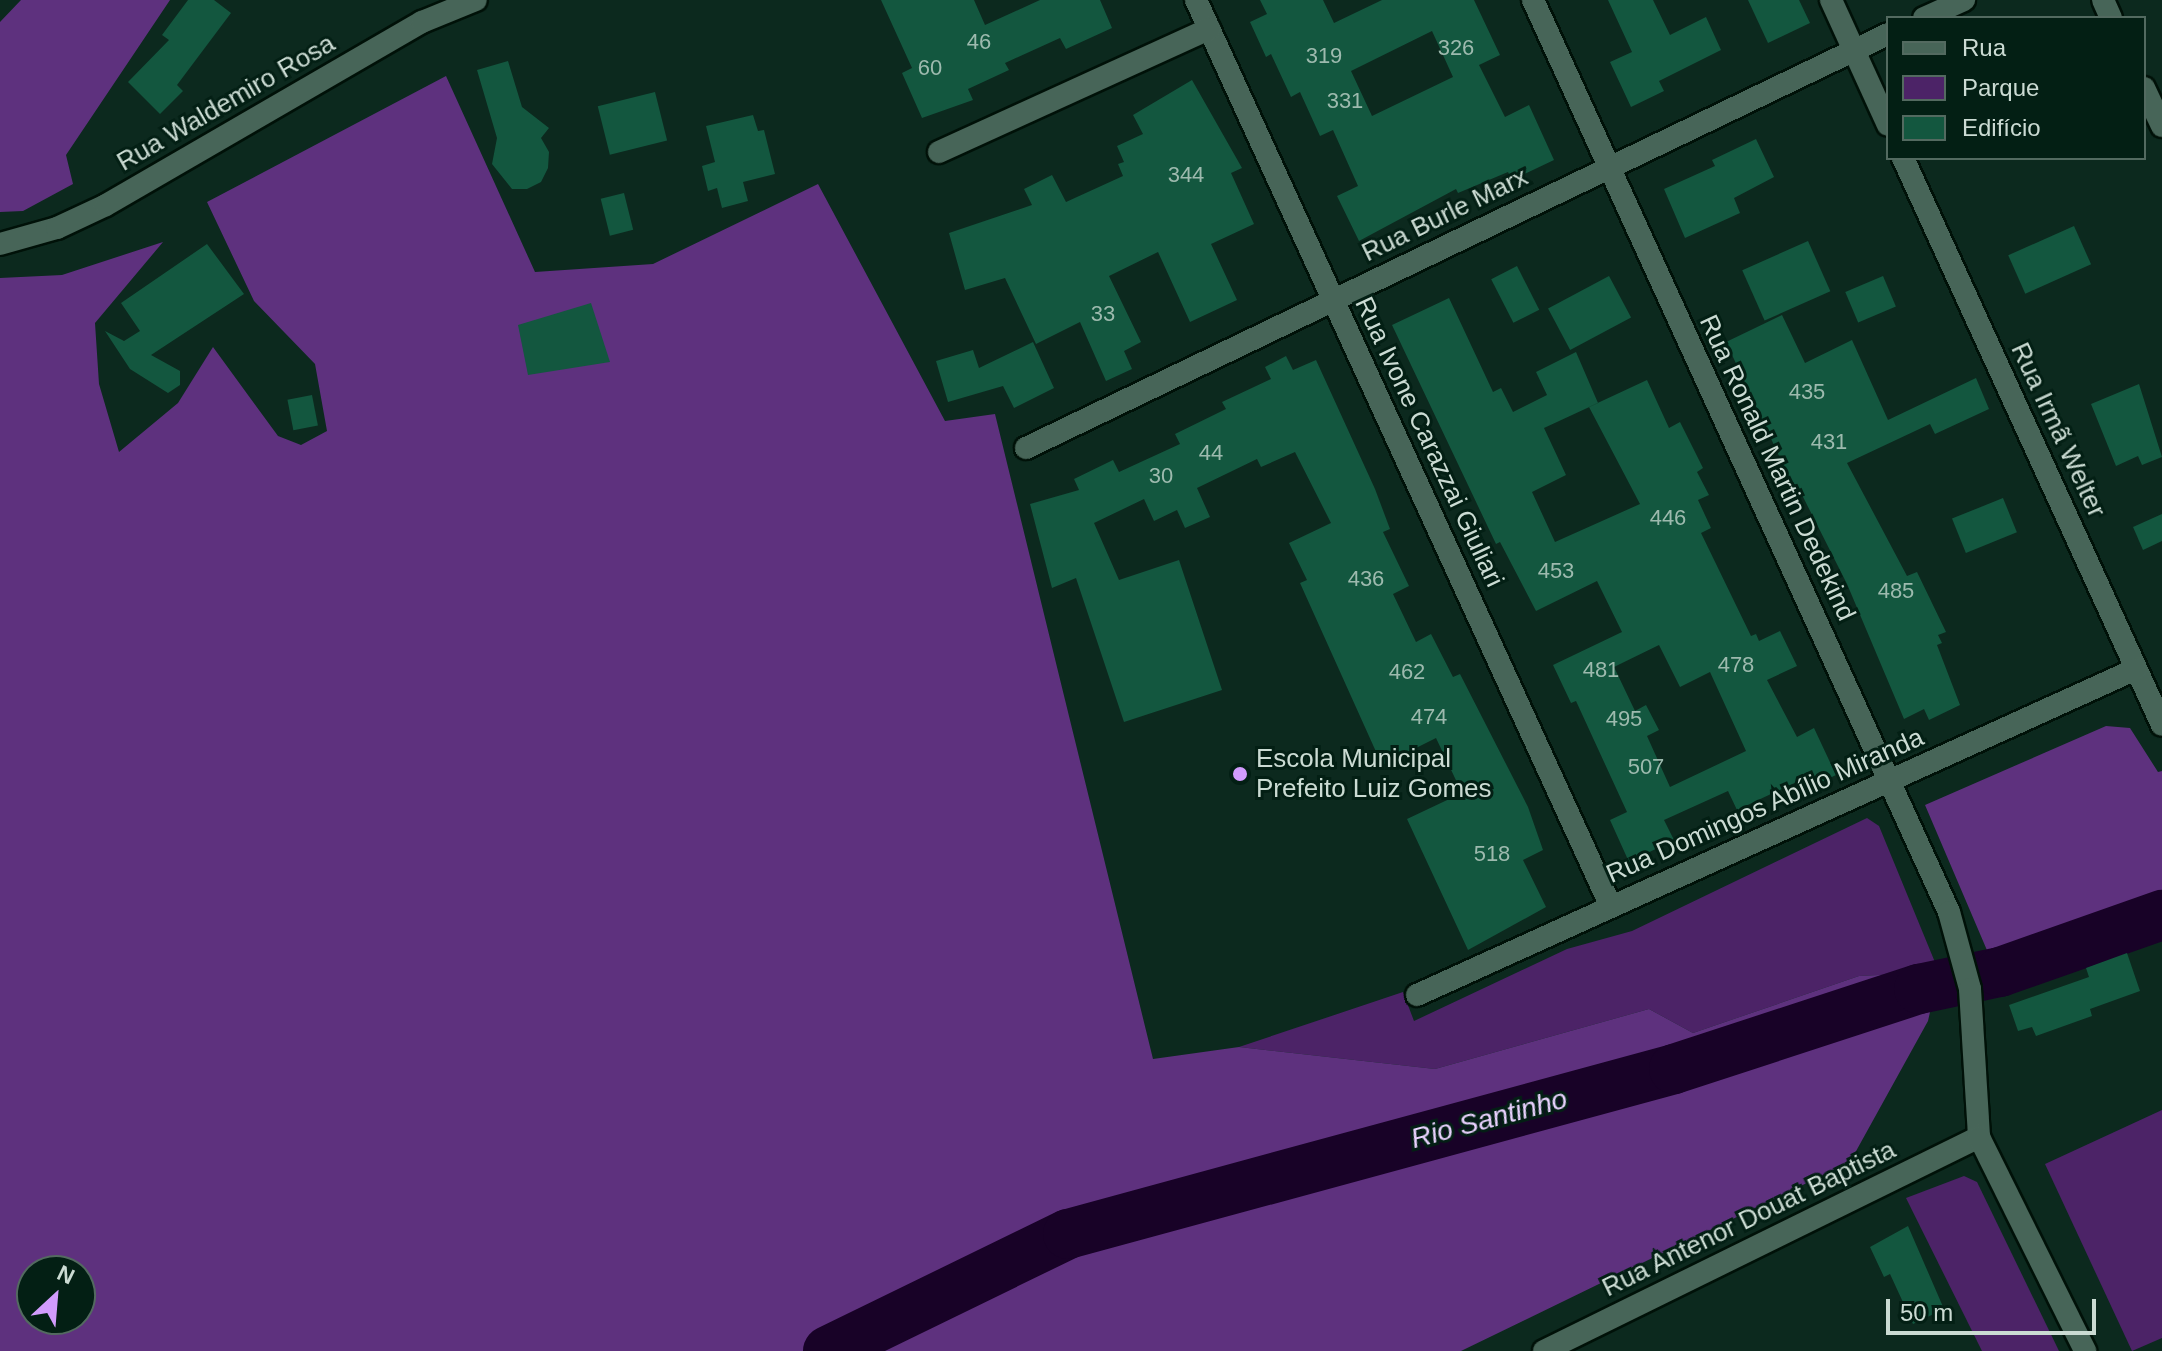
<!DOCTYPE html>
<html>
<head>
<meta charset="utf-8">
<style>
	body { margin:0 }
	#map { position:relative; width:2162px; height:1351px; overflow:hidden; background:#0c291e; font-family:Helvetica,sans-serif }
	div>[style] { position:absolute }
	.green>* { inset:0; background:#4c2367 }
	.forest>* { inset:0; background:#5e317e }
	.river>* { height:50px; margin:-25px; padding:0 25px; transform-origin:25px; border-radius:25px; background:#180227 }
	.building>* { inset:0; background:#13573f; transform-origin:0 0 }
	.roads { filter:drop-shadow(2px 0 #001108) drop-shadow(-2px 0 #001108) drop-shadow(0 2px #001108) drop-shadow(0 -2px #001108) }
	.minor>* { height:22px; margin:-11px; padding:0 11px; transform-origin:11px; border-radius:11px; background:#476558 }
	.tertiary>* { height:22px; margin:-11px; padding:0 11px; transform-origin:11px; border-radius:11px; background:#476558 }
	.dots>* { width:22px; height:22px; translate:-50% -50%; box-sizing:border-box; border:4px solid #031f14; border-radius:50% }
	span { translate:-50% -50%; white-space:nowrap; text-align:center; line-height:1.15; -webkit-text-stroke:6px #031f14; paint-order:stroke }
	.number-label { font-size:22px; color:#9dbaae }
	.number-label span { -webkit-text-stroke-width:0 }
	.street-label { font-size:26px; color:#cbdbd3 }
	.poi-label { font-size:26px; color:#cbdbd3 }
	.left { translate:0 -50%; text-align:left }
	.water-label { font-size:28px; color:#e9d2fe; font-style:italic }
	.legend { position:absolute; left:1886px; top:16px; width:260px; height:144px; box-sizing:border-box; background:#031f14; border:2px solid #536a60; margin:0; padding:10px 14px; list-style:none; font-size:24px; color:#cbdbd3 }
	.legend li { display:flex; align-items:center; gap:16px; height:40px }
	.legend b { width:40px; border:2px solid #536a60 }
	.north { position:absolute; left:16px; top:1255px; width:80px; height:80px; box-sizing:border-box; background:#031f14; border:2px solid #536a60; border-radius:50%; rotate:26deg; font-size:22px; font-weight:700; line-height:32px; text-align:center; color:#cbdbd3 }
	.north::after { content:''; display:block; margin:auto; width:28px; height:36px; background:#d29cfd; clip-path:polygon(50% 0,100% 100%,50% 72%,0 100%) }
	.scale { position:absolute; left:1886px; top:1299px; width:210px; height:36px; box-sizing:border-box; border:4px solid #cbdbd3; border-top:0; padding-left:10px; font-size:24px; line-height:28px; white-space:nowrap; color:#cbdbd3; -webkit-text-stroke:6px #031f14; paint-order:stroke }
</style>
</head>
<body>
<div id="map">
	<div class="green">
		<div style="clip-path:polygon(1867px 818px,1879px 826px,1939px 972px,1859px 976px,1693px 1033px,1649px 1009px,1435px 1069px,1239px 1047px,1403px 992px,1414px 1021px,1567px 949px,1632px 931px)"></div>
		<div style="clip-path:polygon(2162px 1110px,2162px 1338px,2132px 1351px,2045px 1164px)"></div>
		<div style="clip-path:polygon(1964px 1176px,1977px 1182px,2059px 1351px,1982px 1351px,1906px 1198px)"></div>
	</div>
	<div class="forest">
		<div style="clip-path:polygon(21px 0,170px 0,66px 155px,73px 184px,23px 211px,0 212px,0 22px)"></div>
		<div style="clip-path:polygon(evenodd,446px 76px,535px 272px,653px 264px,818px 184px,945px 421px,995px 414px,1153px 1059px,1239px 1047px,1435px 1069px,1649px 1009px,1693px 1033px,1859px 976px,1939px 972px,1928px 1021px,1850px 1162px,1461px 1351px,0 1351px,0 278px,62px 275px,163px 242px,95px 323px,99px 384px,119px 452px,178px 403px,213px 347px,278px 436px,301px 445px,327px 431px,315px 364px,254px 301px,207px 202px,446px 76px,32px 1271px,80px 1271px,80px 1319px,32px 1319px,32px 1271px)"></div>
		<div style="clip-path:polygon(2106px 726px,2130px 728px,2158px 772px,2162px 771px,2162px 899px,2151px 908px,1992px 962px,1925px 805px)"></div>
	</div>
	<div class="river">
		<div style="left:828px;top:1351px;width:267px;rotate:-26deg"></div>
		<div style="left:1068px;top:1234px;width:628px;rotate:-15.23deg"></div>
		<div style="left:1674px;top:1069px;width:258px;rotate:-18.1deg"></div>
		<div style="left:1919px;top:989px;width:83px;rotate:-11.9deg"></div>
		<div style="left:2000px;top:972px;width:172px;rotate:-19.4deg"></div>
	</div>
	<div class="building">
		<div style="clip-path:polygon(188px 0,214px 0,231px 13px,177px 85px,183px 91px,160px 114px,128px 82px,169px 40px,162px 35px)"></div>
		<div style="clip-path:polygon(881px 0,974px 0,985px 25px,1040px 0,1100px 0,1112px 28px,1066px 49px,1060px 38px,1005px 63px,1009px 70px,968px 89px,973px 100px,922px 118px,902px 73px,912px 68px)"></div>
		<div style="clip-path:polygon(evenodd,1260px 0,1323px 0,1334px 23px,1382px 0,1474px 0,1500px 55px,1479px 65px,1505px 117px,1529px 105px,1554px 160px,1512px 180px,1508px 172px,1458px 193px,1456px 189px,1359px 241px,1337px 196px,1358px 186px,1333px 130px,1320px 136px,1300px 92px,1291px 97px,1271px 54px,1266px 57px,1250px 22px,1267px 14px,1260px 0,1432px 31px,1453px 77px,1372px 116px,1351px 71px,1432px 31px)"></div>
		<div style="clip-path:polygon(1608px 0,1653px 0,1670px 35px,1706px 17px,1721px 50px,1659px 81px,1664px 91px,1631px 107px,1610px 62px,1632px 52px)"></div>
		<div style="clip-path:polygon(1748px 0,1799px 0,1810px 23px,1768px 43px)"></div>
		<div style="clip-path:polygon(508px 61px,522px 107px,549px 128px,541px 138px,549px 152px,548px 168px,541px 182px,527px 189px,512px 189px,492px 164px,497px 138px,477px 70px)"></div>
		<div style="clip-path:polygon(1192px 80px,1242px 168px,1231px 173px,1254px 224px,1211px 244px,1237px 300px,1190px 322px,1158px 252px,1109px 276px,1141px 342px,1124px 351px,1132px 369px,1106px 381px,1080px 322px,1036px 344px,1005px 278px,965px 290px,949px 233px,1032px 205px,1024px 189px,1052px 175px,1066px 202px,1123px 176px,1118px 164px,1124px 162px,1117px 146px,1143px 134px,1133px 115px)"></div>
		<div style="left:655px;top:92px;width:50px;height:59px;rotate:76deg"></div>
		<div style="clip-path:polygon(753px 115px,758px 131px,764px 130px,775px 174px,743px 182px,748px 201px,722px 208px,717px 188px,708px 191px,702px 166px,715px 162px,706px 126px)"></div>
		<div style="clip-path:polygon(1756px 139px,1774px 177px,1734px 198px,1740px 213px,1685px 238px,1664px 189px,1715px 166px,1712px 160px)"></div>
		<div style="left:624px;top:193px;width:38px;height:24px;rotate:76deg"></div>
		<div style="left:2074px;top:226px;width:42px;height:72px;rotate:66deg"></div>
		<div style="left:1808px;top:241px;width:55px;height:72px;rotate:66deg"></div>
		<div style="clip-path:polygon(207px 244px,244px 294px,151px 355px,180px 371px,180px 385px,168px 393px,130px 369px,105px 331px,124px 341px,140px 331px,121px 303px)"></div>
		<div style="left:1517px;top:266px;width:49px;height:29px;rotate:63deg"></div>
		<div style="left:1609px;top:276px;width:47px;height:69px;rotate:62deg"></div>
		<div style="left:1883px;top:276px;width:33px;height:41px;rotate:67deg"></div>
		<div style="clip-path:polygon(evenodd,1449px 298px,1493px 392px,1501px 388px,1513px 412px,1547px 395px,1536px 372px,1576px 352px,1598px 403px,1544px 428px,1566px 475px,1532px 492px,1555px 542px,1640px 504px,1589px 407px,1647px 380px,1669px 428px,1680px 422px,1703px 468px,1697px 472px,1709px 495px,1698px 500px,1711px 528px,1701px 533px,1751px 636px,1756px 634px,1759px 641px,1780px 631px,1797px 666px,1767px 680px,1797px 737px,1814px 728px,1836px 775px,1807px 789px,1803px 779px,1737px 810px,1728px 791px,1664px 820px,1674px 840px,1629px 862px,1610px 820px,1627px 812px,1576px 701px,1571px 703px,1553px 665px,1622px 632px,1597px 581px,1536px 611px,1500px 542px,1496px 544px,1392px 325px,1449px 298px,1659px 645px,1680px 687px,1710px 672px,1746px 751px,1670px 787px,1647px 736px,1659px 730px,1646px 705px,1635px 711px,1614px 667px,1659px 645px)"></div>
		<div style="clip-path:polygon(591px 303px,610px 362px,528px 375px,518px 325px)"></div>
		<div style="clip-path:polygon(1782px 315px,1805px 363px,1852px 340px,1888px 420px,1976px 378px,1989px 409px,1935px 434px,1930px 424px,1847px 463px,1907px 576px,1917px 572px,1946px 632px,1938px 635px,1942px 643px,1937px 645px,1960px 705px,1929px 720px,1924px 709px,1904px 719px,1847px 584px,1798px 487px,1794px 488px,1726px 342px)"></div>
		<div style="clip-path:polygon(1033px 342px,1054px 388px,1014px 408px,1003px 386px,948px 402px,936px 361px,973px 350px,979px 368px)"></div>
		<div style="clip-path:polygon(1286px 356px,1293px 370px,1316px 360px,1375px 489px,1390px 529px,1383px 532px,1409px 586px,1393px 594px,1416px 642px,1431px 634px,1453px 677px,1460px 674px,1528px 807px,1543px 850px,1523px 860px,1546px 907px,1468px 950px,1407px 819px,1462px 793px,1436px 738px,1382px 765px,1300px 583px,1307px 580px,1289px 543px,1331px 523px,1295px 452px,1261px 467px,1257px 459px,1197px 488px,1210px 517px,1185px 528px,1177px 510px,1154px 521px,1144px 499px,1094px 523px,1119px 580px,1179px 560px,1222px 690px,1124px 722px,1076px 578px,1052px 588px,1030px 504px,1079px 490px,1074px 479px,1113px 460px,1119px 472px,1180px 444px,1175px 434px,1226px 409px,1222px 402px,1271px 379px,1265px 367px)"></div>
		<div style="clip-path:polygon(2139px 384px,2162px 457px,2142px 465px,2138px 456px,2116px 466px,2091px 404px)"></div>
		<div style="left:312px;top:395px;width:31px;height:25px;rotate:79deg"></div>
		<div style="left:2003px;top:498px;width:37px;height:55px;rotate:68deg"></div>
		<div style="clip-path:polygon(2162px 514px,2162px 541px,2143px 550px,2133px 527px)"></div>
		<div style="clip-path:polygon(2127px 953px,2140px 991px,2090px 1009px,2092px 1016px,2036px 1036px,2032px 1027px,2018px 1031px,2009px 1005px,2089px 977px,2086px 968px)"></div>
		<div style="clip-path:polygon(1908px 1226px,1944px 1309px,1913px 1324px,1890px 1274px,1884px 1277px,1870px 1247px)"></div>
	</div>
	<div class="roads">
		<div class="minor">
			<div style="left:1196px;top:0;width:997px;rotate:65.41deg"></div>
			<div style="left:1831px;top:0;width:137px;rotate:65.5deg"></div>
			<div style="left:2103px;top:0;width:20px;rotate:66deg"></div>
			<div style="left:1924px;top:18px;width:44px;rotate:-24.2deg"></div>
			<div style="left:2144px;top:88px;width:42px;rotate:64.7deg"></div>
			<div style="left:939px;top:152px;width:297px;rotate:-24.5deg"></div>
			<div style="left:1903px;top:158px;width:623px;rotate:65.45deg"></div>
			<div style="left:1026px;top:448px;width:956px;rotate:-25.65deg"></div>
			<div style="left:1417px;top:995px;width:789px;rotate:-24.39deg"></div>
			<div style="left:1544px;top:1351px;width:485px;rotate:-26.2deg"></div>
		</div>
		<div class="tertiary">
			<div style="left:1533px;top:0;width:1002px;rotate:65.48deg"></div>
			<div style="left:1949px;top:912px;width:80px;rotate:74.7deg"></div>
			<div style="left:1970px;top:989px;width:148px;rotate:86.5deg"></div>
			<div style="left:1979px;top:1137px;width:239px;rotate:63.6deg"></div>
			<div style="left:0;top:244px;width:59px;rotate:-15.7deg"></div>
			<div style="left:57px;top:228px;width:54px;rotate:-25.1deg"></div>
			<div style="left:106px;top:205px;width:365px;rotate:-30.1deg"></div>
			<div style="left:422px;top:22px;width:58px;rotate:-22.2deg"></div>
		</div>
	</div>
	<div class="dots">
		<div style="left:1240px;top:774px;background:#d29cfd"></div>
	</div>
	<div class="number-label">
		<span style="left:979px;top:42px">46</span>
		<span style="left:1456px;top:48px">326</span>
		<span style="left:1324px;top:56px">319</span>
		<span style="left:930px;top:68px">60</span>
		<span style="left:1345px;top:101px">331</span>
		<span style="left:1186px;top:175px">344</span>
		<span style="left:1103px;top:314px">33</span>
		<span style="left:1807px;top:392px">435</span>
		<span style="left:1829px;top:442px">431</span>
		<span style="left:1211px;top:453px">44</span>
		<span style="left:1161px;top:476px">30</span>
		<span style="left:1668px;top:518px">446</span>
		<span style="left:1556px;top:571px">453</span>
		<span style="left:1366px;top:579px">436</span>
		<span style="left:1896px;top:591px">485</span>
		<span style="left:1736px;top:665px">478</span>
		<span style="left:1601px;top:670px">481</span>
		<span style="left:1407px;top:672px">462</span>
		<span style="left:1429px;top:717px">474</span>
		<span style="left:1624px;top:719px">495</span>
		<span style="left:1646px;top:767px">507</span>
		<span style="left:1492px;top:854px">518</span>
	</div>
	<div class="street-label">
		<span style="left:226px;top:103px;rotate:-30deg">Rua Waldemiro Rosa</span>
		<span style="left:1445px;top:215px;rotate:-26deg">Rua Burle Marx</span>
		<span style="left:2058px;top:430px;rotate:65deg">Rua Irmã Welter</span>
		<span style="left:1429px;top:442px;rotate:65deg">Rua Ivone Carazzai Giuliari</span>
		<span style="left:1777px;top:468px;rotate:65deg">Rua Ronald Martin Dedekind</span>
		<span style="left:1765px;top:806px;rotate:-24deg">Rua Domingos Abílio Miranda</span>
		<span style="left:1749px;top:1219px;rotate:-26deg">Rua Antenor Douat Baptista</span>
	</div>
	<div class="poi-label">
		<span class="left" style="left:1256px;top:774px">Escola Municipal<br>Prefeito Luiz Gomes</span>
	</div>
	<div class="water-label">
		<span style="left:1489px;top:1119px;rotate:-15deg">Rio Santinho</span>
	</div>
	<ul class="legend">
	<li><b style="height:10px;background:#476558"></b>Rua</li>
	<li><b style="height:22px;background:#4c2367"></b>Parque</li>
	<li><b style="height:22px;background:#13573f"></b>Edifício</li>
	</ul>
	<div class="north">N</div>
	<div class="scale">50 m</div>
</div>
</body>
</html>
